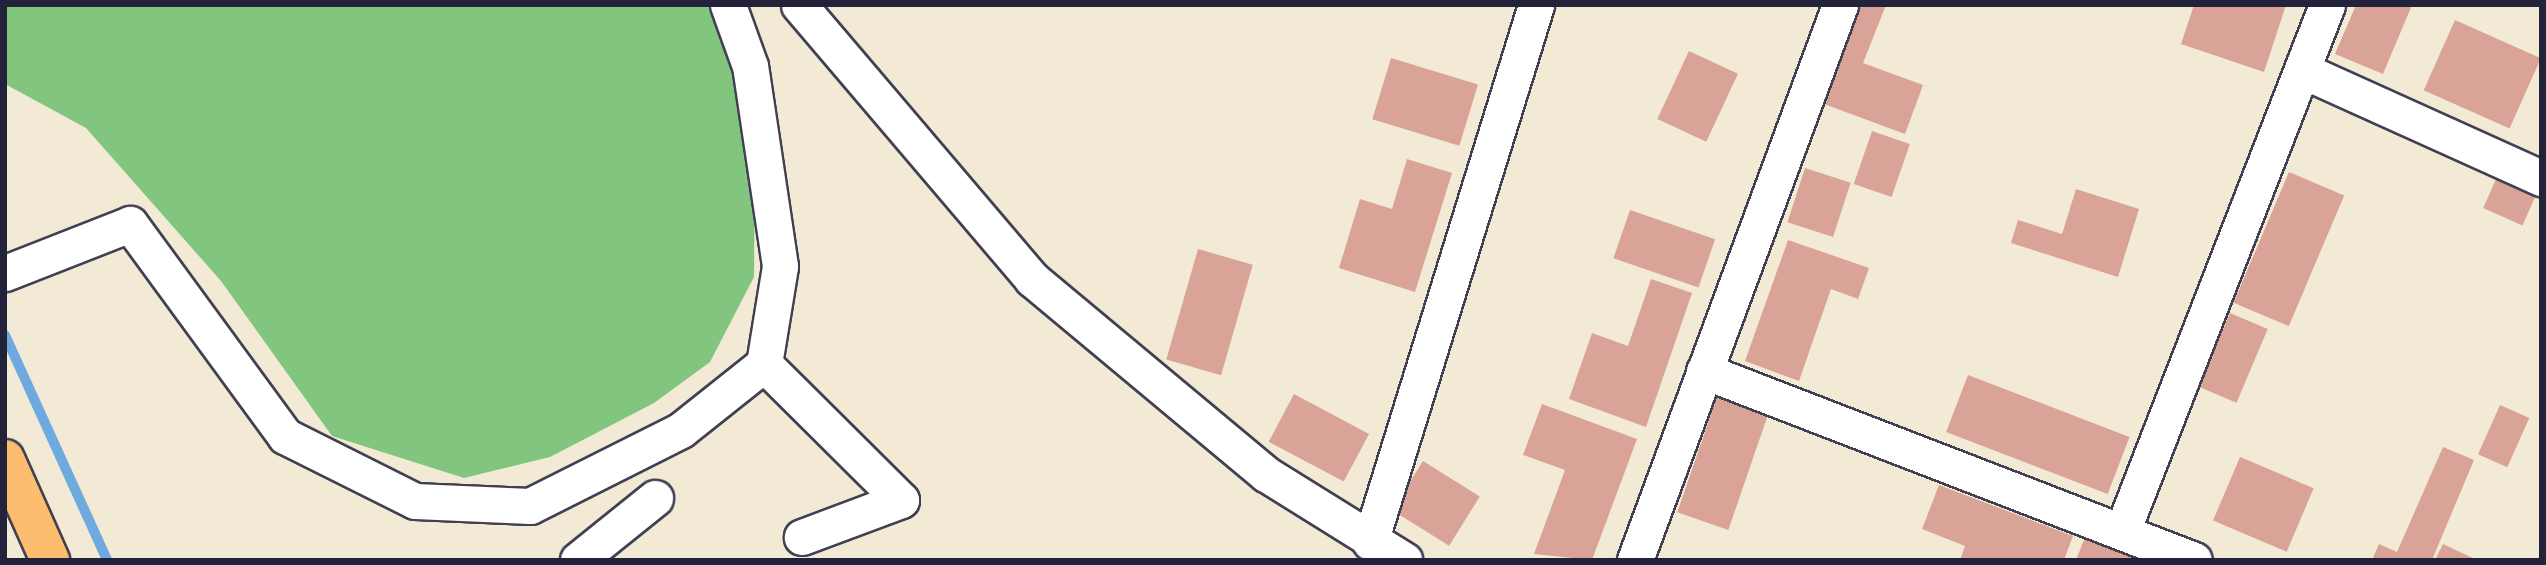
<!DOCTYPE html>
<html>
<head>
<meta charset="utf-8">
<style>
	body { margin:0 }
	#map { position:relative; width:2546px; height:565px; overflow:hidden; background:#f3ead5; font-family:Pangolin,sans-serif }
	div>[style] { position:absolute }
	.green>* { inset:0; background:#82c57e }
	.stream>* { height:10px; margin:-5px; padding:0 5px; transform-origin:5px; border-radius:5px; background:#6ea9df }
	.building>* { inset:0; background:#d9a398; transform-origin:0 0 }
	.roads { filter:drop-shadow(2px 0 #414052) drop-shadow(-2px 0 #414052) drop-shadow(0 2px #414052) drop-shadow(0 -2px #414052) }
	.minor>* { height:35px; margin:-17.5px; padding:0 17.5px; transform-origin:17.5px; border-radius:17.5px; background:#fff }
	.highway>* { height:38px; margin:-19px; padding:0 19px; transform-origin:19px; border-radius:19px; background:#fcbd6e }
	span { translate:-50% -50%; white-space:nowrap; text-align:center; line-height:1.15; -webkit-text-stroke:5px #f7f3e8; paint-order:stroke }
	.frame { position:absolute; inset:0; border:7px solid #22223b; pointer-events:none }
</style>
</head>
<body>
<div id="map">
	<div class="green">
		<div style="clip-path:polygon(5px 5px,710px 5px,755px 137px,754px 277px,710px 362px,654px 403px,550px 457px,464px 478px,332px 436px,221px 281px,86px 128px,5px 84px)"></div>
	</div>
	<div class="stream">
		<div style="left:5px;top:335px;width:247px;rotate:65.6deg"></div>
	</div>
	<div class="building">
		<div style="clip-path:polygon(1852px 5px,1886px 5px,1863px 63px,1923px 85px,1905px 134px,1816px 101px)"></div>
		<div style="clip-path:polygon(2194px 5px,2286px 5px,2264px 72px,2181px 44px)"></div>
		<div style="clip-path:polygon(2356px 5px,2412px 5px,2383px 74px,2335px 54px)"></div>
		<div style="left:2455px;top:20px;width:94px;height:77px;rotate:24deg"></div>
		<div style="left:1689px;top:51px;width:54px;height:75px;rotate:25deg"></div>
		<div style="left:1391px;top:58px;width:91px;height:64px;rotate:17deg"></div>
		<div style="left:1872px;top:131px;width:40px;height:56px;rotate:19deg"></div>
		<div style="clip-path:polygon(1407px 159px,1452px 173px,1415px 292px,1339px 268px,1360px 199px,1392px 209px)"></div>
		<div style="left:1805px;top:168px;width:48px;height:57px;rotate:18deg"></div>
		<div style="left:2289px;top:172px;width:60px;height:142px;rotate:23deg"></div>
		<div style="left:2497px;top:177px;width:43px;height:34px;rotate:24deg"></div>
		<div style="clip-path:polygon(2076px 189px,2139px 209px,2118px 277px,2011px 243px,2018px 220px,2062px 234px)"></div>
		<div style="left:1630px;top:210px;width:90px;height:51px;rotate:19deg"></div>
		<div style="clip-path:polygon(1788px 240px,1869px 268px,1858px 299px,1831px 289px,1799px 381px,1745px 361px)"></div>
		<div style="left:1198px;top:249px;width:57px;height:115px;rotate:16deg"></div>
		<div style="clip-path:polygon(1651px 279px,1692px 293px,1646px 427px,1569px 399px,1592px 333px,1628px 346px)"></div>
		<div style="left:2230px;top:313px;width:41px;height:80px;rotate:23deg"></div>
		<div style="left:1968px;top:375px;width:173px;height:61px;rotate:21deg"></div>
		<div style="left:1294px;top:394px;width:85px;height:54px;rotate:28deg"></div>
		<div style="left:1717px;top:397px;width:54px;height:122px;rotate:19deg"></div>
		<div style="clip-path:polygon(1542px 404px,1637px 439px,1592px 560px,1534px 554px,1565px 470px,1523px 455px)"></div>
		<div style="left:2500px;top:405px;width:32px;height:54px;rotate:24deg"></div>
		<div style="clip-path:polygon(2443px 447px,2474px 460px,2432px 560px,2372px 560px,2379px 544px,2397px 552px)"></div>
		<div style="left:2240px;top:457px;width:80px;height:69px;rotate:23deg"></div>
		<div style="left:1423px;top:461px;width:67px;height:58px;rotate:32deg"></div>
		<div style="clip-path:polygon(1939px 485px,2073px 536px,2064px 560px,1960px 560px,1965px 546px,1922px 529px)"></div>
		<div style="clip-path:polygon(2086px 535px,2139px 557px,2138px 560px,2076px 560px)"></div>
		<div style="clip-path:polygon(2443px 544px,2477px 560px,2435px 560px)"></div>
	</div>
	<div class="roads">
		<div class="minor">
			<div style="left:799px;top:5px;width:360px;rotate:49.6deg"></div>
			<div style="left:1032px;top:279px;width:305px;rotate:39.8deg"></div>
			<div style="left:1266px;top:474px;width:163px;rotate:31.9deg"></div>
			<div style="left:2306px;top:72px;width:258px;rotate:24.3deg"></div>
			<div style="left:5px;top:273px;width:134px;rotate:-21.4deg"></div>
			<div style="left:130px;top:224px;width:263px;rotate:53.8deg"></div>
			<div style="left:285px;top:436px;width:145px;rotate:26.6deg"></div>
			<div style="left:415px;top:501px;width:115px;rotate:2.5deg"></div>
			<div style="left:530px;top:506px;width:169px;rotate:-26.7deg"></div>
			<div style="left:681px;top:430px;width:106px;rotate:-38.5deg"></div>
			<div style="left:764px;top:364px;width:99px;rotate:-80.7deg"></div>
			<div style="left:780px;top:266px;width:202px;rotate:-98.5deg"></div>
			<div style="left:750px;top:66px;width:65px;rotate:-109.8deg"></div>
			<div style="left:764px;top:364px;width:193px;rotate:44.8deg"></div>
			<div style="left:901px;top:500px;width:106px;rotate:159.5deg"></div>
			<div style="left:1704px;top:371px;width:525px;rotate:21.09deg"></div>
			<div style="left:2123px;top:529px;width:562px;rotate:-68.73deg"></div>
			<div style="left:1370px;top:542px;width:562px;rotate:-72.82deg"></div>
			<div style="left:578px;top:560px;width:99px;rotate:-38.8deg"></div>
			<div style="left:1635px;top:560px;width:592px;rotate:-69.73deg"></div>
		</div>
		<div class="highway">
			<div style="left:5px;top:459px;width:111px;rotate:66deg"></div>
		</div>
	</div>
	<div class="frame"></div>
</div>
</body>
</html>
